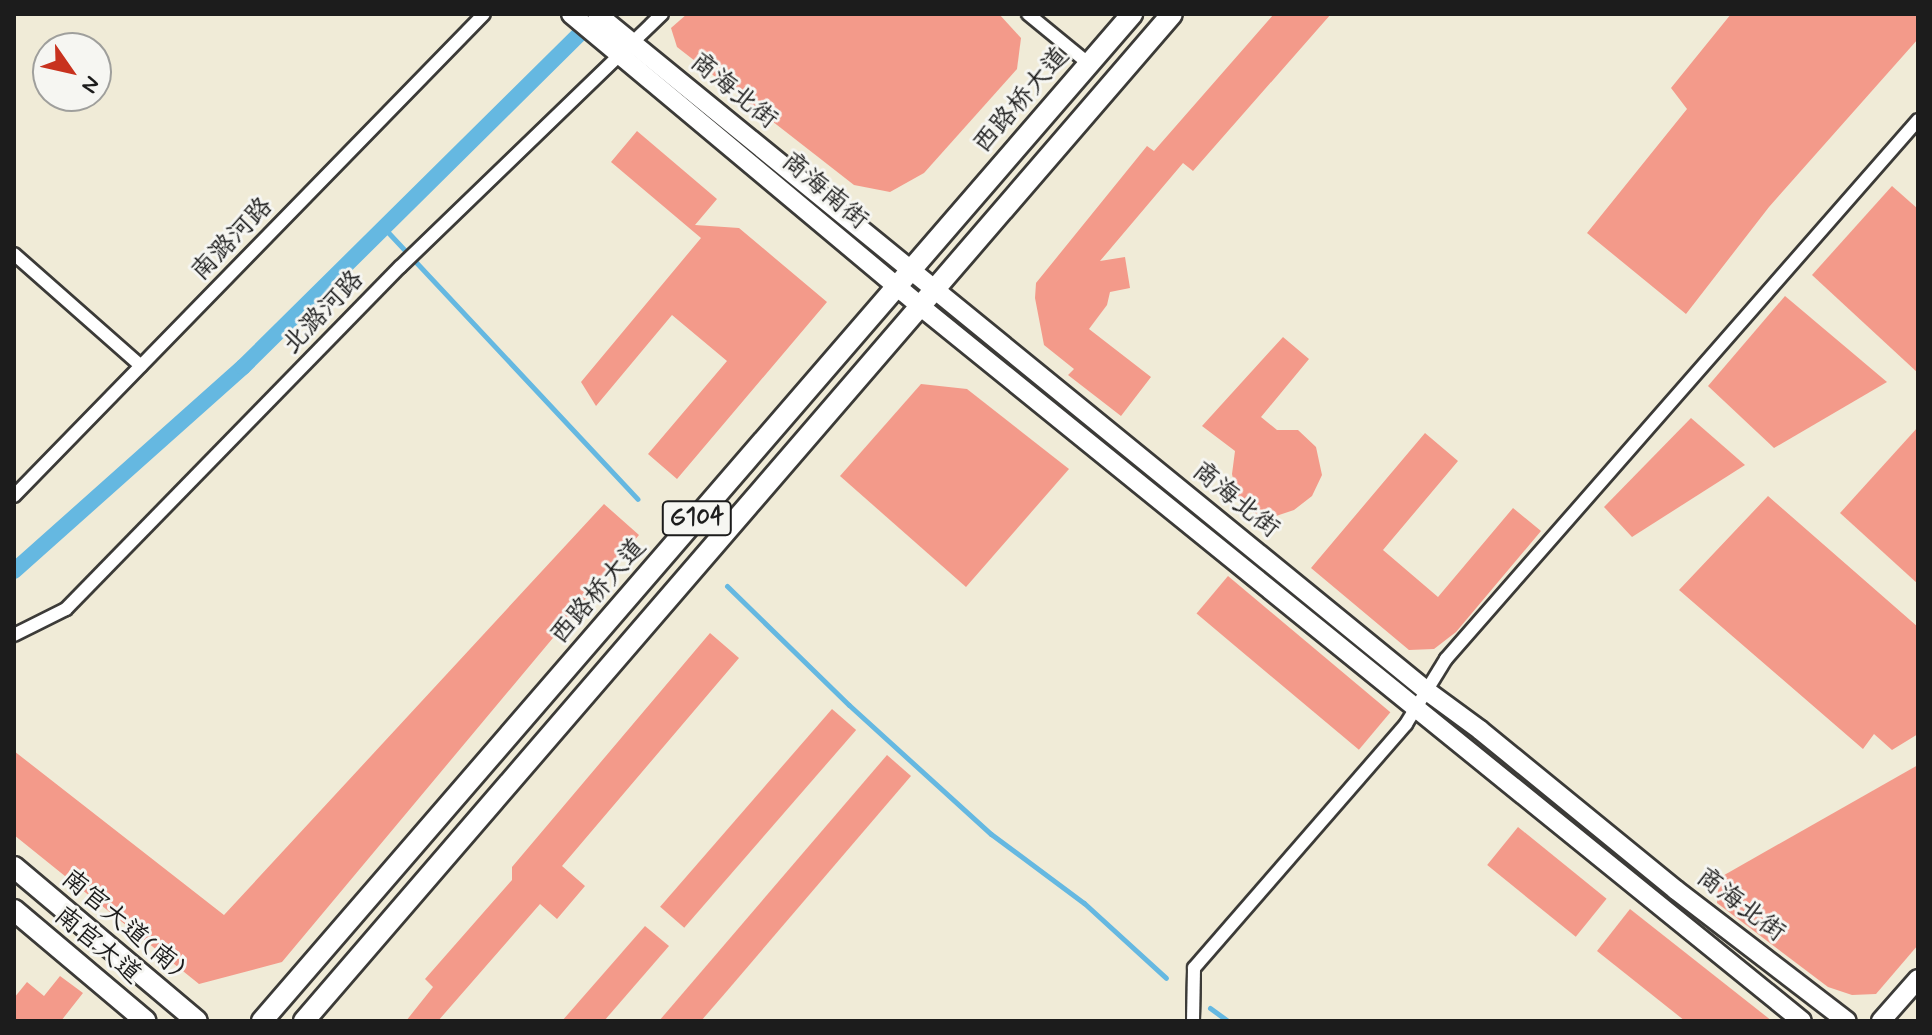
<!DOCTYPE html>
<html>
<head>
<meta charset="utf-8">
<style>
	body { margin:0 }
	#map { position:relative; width:1932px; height:1035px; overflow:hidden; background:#f0ebd7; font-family:Mynerve,"LXGW WenKai TC",sans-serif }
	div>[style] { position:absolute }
	.stream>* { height:5px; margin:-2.5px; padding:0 2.5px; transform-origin:2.5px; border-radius:2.5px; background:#65b8e1 }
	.canal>* { height:16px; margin:-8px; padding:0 8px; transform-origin:8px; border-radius:8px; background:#65b8e1 }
	.building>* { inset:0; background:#f39a8a; transform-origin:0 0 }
	.roads { filter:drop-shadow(2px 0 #3c3b38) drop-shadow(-2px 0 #3c3b38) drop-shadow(0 2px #3c3b38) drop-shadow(0 -2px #3c3b38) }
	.street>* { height:12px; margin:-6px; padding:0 6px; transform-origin:6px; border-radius:6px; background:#fff }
	.secondary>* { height:18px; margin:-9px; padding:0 9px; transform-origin:9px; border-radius:9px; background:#fff }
	.primary>* { height:20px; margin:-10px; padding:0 10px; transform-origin:10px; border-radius:10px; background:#fff }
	span { translate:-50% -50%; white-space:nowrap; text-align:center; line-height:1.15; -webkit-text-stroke:6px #f6f6f2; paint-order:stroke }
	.shield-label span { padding:2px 6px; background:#f6f6f2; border:2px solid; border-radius:6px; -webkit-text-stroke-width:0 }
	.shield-label { font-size:24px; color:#1c1c1c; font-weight:700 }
	.street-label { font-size:26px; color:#1c1c1c }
	.frame { position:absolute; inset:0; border:16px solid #1c1c1c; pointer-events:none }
	.north { position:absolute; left:32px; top:32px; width:80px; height:80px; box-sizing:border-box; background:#f6f6f2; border:2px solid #9f9f9c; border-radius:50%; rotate:124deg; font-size:22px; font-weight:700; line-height:32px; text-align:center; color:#1c1c1c }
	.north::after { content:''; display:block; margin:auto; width:28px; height:36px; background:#c8321e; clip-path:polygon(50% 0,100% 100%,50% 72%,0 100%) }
</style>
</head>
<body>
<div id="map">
	<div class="stream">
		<div style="left:384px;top:228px;width:371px;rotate:46.9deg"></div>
		<div style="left:727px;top:586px;width:170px;rotate:44.3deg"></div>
		<div style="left:849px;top:705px;width:192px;rotate:42.3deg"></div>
		<div style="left:991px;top:834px;width:116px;rotate:36.6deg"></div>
		<div style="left:1084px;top:903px;width:111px;rotate:42.4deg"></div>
		<div style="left:1210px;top:1008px;width:22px;rotate:36deg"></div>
	</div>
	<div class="canal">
		<div style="left:14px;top:571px;width:307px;rotate:-41.7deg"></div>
		<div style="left:243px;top:367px;width:496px;rotate:-44.7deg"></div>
	</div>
	<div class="building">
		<div style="clip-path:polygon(687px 14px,999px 14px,1021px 38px,1017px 69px,924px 173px,890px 192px,854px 185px,677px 47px,671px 28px)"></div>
		<div style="clip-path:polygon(1274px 14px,1331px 14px,1193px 171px,1183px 163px,1100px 261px,1125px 257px,1130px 288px,1110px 292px,1107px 305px,1089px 329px,1151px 377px,1121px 416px,1068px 375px,1074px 369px,1044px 345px,1035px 298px,1036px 283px,1147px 146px,1154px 151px)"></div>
		<div style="clip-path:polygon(1731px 14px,1918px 14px,1918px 39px,1769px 207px,1686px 314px,1587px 233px,1687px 109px,1671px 88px)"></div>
		<div style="clip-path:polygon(637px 131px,717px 199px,695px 225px,739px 228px,827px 302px,677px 479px,648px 454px,727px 361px,672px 315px,596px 406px,581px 382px,701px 238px,611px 162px)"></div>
		<div style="clip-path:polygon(1892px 186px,1918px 209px,1918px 373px,1812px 275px)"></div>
		<div style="clip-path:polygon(1785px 296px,1887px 382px,1774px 448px,1708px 386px)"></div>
		<div style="clip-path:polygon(1283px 337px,1309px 359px,1261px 417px,1277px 430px,1298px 430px,1316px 447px,1322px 475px,1312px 496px,1294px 510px,1276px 516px,1254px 513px,1237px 497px,1232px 474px,1235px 451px,1202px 426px)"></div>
		<div style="clip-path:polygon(921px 384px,967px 389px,1069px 469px,966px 587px,840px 476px)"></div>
		<div style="clip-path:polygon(1691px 418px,1745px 465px,1632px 537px,1604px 507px)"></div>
		<div style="clip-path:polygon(1918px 427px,1918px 584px,1840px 513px)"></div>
		<div style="clip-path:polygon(1425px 433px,1458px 461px,1383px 550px,1438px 597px,1513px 508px,1541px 531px,1456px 632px,1434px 649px,1409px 650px,1311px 568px)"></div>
		<div style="clip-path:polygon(1768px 496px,1918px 627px,1918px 734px,1892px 750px,1874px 734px,1863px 749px,1679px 590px)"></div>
		<div style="clip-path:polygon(604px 504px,639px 535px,282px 962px,199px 984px,14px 835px,14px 751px,224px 915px)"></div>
		<div style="left:1228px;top:576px;width:212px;height:49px;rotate:40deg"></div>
		<div style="clip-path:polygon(710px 633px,739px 658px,562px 866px,585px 886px,557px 919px,540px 904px,438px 1021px,406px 1021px,433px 987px,425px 979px,512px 880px,512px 867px)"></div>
		<div style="left:832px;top:709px;width:32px;height:262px;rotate:41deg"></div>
		<div style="clip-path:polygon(887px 755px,911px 776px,727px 991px,701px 1021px,659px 1021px)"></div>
		<div style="clip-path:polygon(1918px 765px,1918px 945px,1876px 994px,1852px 995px,1828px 987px,1717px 903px,1719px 878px)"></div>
		<div style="left:1518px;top:827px;width:114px;height:49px;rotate:39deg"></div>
		<div style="clip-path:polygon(1630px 909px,1772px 1021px,1685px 1021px,1597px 951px)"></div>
		<div style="clip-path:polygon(645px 926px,669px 946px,604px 1021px,562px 1021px)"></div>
		<div style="clip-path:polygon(60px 976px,83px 993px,61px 1021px,14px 1021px,14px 998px,27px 982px,44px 996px)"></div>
	</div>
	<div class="roads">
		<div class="street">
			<div style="left:1028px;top:14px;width:79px;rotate:39.3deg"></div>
			<div style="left:14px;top:254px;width:169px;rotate:41.4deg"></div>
			<div style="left:14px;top:496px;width:673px;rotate:-45.72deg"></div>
			<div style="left:14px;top:635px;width:58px;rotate:-26.6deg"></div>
			<div style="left:66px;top:609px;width:478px;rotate:-45.7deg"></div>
			<div style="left:400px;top:267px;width:364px;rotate:-44deg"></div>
			<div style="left:1193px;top:1021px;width:53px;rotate:-88.9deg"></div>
			<div style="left:1194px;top:968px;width:323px;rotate:-49deg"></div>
			<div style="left:1406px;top:724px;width:76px;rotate:-58.4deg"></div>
			<div style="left:1446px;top:659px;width:716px;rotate:-48.79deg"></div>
		</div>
		<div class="secondary">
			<div style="left:571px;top:14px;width:455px;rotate:39.9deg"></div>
			<div style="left:920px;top:306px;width:1135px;rotate:39.03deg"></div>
			<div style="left:597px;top:14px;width:1071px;rotate:39.2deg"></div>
			<div style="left:1427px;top:691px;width:66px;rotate:36.3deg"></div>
			<div style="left:1480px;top:730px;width:253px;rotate:39.2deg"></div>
			<div style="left:1676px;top:890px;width:215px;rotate:37.5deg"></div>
			<div style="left:1881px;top:1021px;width:56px;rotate:-48.6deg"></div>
		</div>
		<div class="primary">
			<div style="left:14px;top:867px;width:239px;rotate:40.1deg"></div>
			<div style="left:14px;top:910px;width:172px;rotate:40.1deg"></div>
			<div style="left:262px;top:1021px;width:1331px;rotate:-49.17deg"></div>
			<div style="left:304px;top:1021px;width:1329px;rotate:-49.24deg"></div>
		</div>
	</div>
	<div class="shield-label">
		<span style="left:697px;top:518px">G104</span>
	</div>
	<div class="street-label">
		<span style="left:733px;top:92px;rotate:39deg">商海北街</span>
		<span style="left:1022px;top:101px;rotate:-49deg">西路桥大道</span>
		<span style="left:824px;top:192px;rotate:40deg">商海南街</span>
		<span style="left:233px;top:240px;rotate:-46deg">南潞河路</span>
		<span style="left:324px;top:313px;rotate:-46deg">北潞河路</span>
		<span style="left:1235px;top:501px;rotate:39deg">商海北街</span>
		<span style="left:599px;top:592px;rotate:-49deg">西路桥大道</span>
		<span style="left:1740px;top:906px;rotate:37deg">商海北街</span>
		<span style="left:122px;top:924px;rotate:40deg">南官大道(南)</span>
		<span style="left:97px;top:946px;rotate:40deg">南官大道</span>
	</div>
	<div class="frame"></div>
	<div class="north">N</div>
</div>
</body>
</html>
